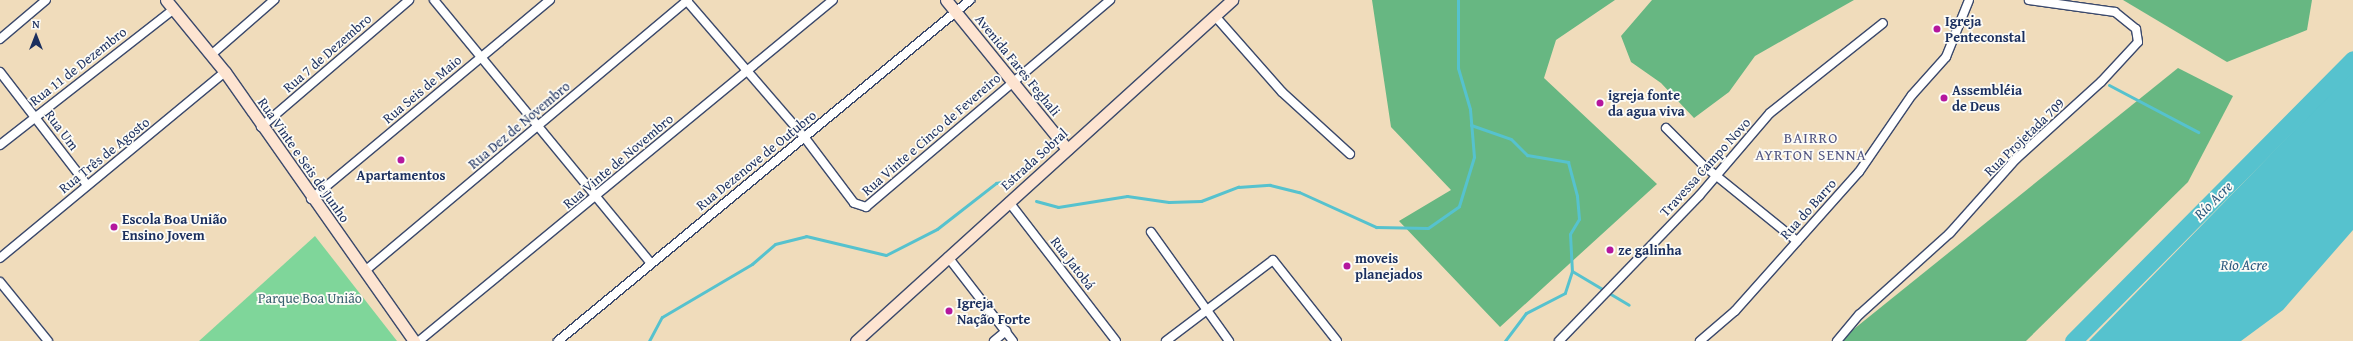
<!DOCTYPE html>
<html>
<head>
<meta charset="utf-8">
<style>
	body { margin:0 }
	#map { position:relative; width:2353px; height:341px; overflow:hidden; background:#f0dcbb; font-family:"Gentium Book Plus",serif }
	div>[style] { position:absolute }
	.green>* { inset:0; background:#7fd69a }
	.forest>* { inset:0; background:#67b782 }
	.water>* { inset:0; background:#56c2ce }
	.stream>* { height:3px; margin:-1.5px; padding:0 1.5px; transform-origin:1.5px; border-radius:1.5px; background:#56c2ce }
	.river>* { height:17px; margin:-8.5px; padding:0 8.5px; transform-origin:8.5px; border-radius:8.5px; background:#56c2ce }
	.roads { filter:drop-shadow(1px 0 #3b496c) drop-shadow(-1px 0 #3b496c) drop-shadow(0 1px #3b496c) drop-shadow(0 -1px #3b496c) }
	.street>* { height:8px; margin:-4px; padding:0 4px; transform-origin:4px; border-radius:4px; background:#fff }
	.secondary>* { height:11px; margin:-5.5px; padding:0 5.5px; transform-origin:5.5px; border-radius:5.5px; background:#fde4d1 }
	.dots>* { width:11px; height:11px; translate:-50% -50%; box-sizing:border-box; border:2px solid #fdfcf7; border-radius:50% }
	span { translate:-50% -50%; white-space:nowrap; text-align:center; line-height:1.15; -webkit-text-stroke:3.5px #fdfcf7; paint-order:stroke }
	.poi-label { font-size:14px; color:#1b2f5e; font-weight:700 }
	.left { translate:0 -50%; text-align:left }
	.street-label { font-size:14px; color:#1b2f5e }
	.park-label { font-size:14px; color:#396170 }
	.neighbourhood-label { font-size:15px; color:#525683; letter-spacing:1px }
	.water-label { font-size:15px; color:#2d5b80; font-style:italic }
	.north { position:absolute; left:16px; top:16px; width:40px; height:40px; -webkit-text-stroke:3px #fdfcf7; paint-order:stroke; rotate:0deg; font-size:11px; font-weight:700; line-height:16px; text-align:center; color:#1b2f5e }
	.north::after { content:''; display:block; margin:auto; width:14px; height:18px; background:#1b2f5e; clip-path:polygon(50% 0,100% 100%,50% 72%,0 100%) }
</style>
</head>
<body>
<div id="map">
	<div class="green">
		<div style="clip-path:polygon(315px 236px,397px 341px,199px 341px)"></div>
	</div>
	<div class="forest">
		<div style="clip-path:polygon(1372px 0,1615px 0,1556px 40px,1544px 78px,1657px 184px,1500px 327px,1399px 221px,1451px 190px,1391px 127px)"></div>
		<div style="clip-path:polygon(1652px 0,1854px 0,1755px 56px,1729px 92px,1694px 118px,1661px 83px,1631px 62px,1621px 36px)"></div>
		<div style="clip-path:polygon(2123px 0,2312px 0,2307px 30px,2227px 62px)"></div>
		<div style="clip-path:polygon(2178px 68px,2233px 96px,2188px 182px,2026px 341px,1839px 341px)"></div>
	</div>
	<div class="water">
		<div style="clip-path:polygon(2353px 70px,2353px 230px,2283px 310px,2241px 341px,2089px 341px)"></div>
	</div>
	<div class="stream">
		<div style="left:2109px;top:85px;width:101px;rotate:27.8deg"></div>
		<div style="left:1471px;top:125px;width:42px;rotate:19.3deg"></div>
		<div style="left:1511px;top:139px;width:23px;rotate:45deg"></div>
		<div style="left:1527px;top:155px;width:42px;rotate:9.7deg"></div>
		<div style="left:1568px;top:162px;width:35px;rotate:75deg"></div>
		<div style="left:1577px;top:196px;width:23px;rotate:85deg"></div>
		<div style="left:1579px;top:219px;width:17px;rotate:121deg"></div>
		<div style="left:1570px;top:234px;width:37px;rotate:87deg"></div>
		<div style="left:1572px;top:271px;width:23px;rotate:108deg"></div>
		<div style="left:1565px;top:293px;width:44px;rotate:152.9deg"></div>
		<div style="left:1526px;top:313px;width:35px;rotate:127deg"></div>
		<div style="left:1036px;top:201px;width:23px;rotate:15deg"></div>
		<div style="left:1058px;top:207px;width:70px;rotate:-9.1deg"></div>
		<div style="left:1127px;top:196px;width:42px;rotate:8.1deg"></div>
		<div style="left:1169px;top:202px;width:32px;rotate:-2deg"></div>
		<div style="left:1201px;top:201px;width:40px;rotate:-21deg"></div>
		<div style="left:1238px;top:187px;width:32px;rotate:-4deg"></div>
		<div style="left:1270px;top:185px;width:30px;rotate:14deg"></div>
		<div style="left:1299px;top:192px;width:85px;rotate:24.4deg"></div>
		<div style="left:1376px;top:227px;width:52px;rotate:1.1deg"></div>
		<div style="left:1428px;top:228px;width:38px;rotate:-35deg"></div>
		<div style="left:1459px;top:206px;width:51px;rotate:-73deg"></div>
		<div style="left:1474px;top:157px;width:48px;rotate:-94.8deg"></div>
		<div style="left:1470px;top:109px;width:43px;rotate:-106.3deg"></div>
		<div style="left:1458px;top:68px;width:68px;rotate:-90deg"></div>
		<div style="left:1572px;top:271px;width:66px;rotate:30.8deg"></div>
		<div style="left:649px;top:341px;width:27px;rotate:-62deg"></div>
		<div style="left:662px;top:317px;width:104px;rotate:-30.5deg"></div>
		<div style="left:752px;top:264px;width:30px;rotate:-41deg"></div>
		<div style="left:775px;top:244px;width:32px;rotate:-14deg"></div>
		<div style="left:806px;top:236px;width:82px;rotate:13.4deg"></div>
		<div style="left:886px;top:255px;width:57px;rotate:-27deg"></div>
		<div style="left:937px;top:229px;width:75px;rotate:-37.9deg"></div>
		<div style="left:996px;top:183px;width:16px;rotate:-11deg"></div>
	</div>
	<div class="river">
		<div style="left:2073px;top:341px;width:397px;rotate:-45.2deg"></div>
	</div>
	<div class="roads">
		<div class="street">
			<div style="left:434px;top:0;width:340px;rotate:50.5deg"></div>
			<div style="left:686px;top:0;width:182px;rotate:49.2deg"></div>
			<div style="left:805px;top:138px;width:81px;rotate:53deg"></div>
			<div style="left:854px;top:203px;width:13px;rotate:18deg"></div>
			<div style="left:866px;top:207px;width:320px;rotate:-40.3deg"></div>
			<div style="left:1215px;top:16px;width:101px;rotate:48.6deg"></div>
			<div style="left:1282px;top:92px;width:92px;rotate:42.4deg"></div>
			<div style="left:0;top:39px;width:60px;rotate:-40.3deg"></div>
			<div style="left:211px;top:55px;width:84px;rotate:-41.1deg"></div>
			<div style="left:0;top:72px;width:143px;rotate:52.4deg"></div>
			<div style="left:261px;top:127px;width:195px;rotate:-40.6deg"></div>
			<div style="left:1666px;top:128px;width:52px;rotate:45deg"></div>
			<div style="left:1703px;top:165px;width:121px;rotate:39deg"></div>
			<div style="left:0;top:145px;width:221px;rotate:-38deg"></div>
			<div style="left:311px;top:199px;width:311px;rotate:-39.8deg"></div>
			<div style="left:1009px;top:202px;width:175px;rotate:52.4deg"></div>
			<div style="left:1151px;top:232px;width:134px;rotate:54.4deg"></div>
			<div style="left:948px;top:257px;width:106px;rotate:52.3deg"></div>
			<div style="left:0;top:258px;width:292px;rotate:-39.6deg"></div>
			<div style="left:366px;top:270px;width:420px;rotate:-40deg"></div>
			<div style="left:0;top:282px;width:76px;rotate:50.9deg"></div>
			<div style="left:419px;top:341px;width:536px;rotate:-39.48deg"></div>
			<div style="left:558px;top:341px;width:535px;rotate:-39.61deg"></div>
			<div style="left:994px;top:341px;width:16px;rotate:-40deg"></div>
			<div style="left:1166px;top:341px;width:134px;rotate:-37.1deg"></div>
			<div style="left:1273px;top:260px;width:103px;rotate:51.7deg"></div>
			<div style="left:1559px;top:341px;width:202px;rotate:-46deg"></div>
			<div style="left:1699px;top:196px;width:109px;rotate:-49.5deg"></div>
			<div style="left:1770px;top:113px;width:144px;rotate:-38.5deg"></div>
			<div style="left:1700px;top:341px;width:46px;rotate:-40.6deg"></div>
			<div style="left:1735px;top:311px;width:186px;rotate:-48.3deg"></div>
			<div style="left:1859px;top:172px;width:93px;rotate:-55.5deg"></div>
			<div style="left:1912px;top:95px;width:51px;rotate:-48.2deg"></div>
			<div style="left:1946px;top:57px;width:61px;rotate:-68deg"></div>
			<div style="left:1837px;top:341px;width:35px;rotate:-50deg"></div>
			<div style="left:1860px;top:314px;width:121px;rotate:-42deg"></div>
			<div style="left:1950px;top:233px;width:99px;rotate:-48.3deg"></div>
			<div style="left:2016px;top:159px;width:115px;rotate:-42.2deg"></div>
			<div style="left:2101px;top:82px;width:54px;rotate:-47.2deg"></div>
			<div style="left:2138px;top:42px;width:13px;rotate:-99deg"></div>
			<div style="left:2136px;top:29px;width:27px;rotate:-141deg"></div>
			<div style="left:2115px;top:12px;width:87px;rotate:-172.1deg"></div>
		</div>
		<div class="secondary">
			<div style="left:166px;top:0;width:93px;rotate:50.7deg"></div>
			<div style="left:225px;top:72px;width:329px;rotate:54.9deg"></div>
			<div style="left:946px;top:0;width:192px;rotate:50.9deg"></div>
			<div style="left:856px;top:341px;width:508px;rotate:-42.21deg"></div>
		</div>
	</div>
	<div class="dots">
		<div style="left:1937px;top:29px;background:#b5179e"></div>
		<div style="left:1944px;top:98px;background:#b5179e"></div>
		<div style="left:1600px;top:103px;background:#b5179e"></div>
		<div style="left:401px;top:160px;background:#b5179e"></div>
		<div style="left:114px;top:227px;background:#b5179e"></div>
		<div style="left:1610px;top:250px;background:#b5179e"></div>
		<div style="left:1347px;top:266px;background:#b5179e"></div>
		<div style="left:949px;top:311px;background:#b5179e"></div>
	</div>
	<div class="poi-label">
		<span class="left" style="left:1945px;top:29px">Igreja<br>Penteconstal</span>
		<span class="left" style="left:1952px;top:98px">Assembléia<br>de Deus</span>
		<span class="left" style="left:1608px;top:103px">igreja fonte<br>da agua viva</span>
		<span style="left:401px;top:175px">Apartamentos</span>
		<span class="left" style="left:122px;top:227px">Escola Boa União<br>Ensino Jovem</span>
		<span class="left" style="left:1618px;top:250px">ze galinha</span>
		<span class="left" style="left:1355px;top:266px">moveis<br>planejados</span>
		<span class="left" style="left:957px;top:311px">Igreja<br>Nação Forte</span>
	</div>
	<div class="street-label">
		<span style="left:327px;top:53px;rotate:-41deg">Rua 7 de Dezembro</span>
		<span style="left:1018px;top:65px;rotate:51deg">Avenida Fares Feghali</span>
		<span style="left:78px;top:66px;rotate:-38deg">Rua 11 de Dezembro</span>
		<span style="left:422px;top:89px;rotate:-40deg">Rua Seis de Maio</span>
		<span style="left:519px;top:125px;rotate:-40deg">Rua Dez de Novembro</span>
		<span style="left:62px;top:130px;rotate:53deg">Rua Um</span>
		<span style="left:931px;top:134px;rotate:-41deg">Rua Vinte e Cinco de Fevereiro</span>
		<span style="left:2024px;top:137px;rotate:-44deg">Rua Projetada 709</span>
		<span style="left:104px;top:155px;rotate:-39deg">Rua Três de Agosto</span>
		<span style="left:1034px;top:159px;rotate:-42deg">Estrada Sobral</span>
		<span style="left:304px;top:160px;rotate:55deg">Rua Vinte e Seis de Junho</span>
		<span style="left:756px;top:160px;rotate:-39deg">Rua Dezenove de Outubro</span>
		<span style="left:618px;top:161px;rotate:-40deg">Rua Vinte de Novembro</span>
		<span style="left:1705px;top:167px;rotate:-48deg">Travessa Campo Novo</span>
		<span style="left:1808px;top:209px;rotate:-48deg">Rua do Barro</span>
		<span style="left:1073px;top:263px;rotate:52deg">Rua Jatobá</span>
	</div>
	<div class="park-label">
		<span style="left:310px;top:298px">Parque Boa União</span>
	</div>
	<div class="neighbourhood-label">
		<span style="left:1811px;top:146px">BAIRRO<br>AYRTON SENNA</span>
	</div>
	<div class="water-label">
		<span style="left:2213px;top:200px;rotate:-45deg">Río Acre</span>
		<span style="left:2244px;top:265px">Rio Acre</span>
	</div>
	<div class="north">N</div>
</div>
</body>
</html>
